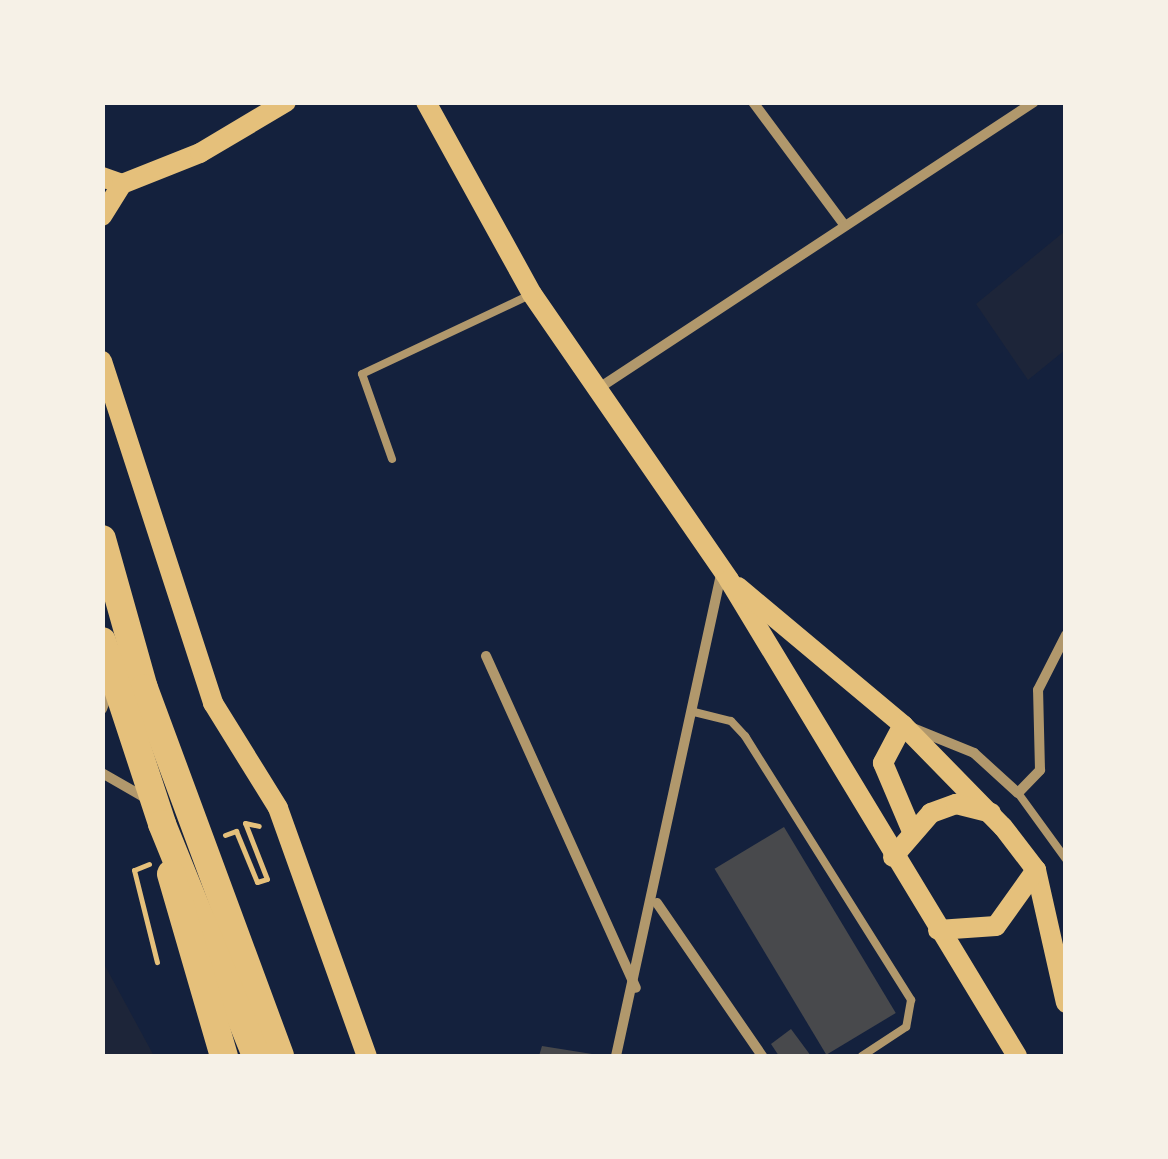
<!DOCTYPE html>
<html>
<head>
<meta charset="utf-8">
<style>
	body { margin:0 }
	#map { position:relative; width:1168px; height:1159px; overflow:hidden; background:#14213d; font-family:Bitter,serif }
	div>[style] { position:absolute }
	.green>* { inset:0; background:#1d2539 }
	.building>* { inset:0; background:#48494c; transform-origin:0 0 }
	.path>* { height:5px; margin:-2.5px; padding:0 2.5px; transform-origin:2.5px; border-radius:2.5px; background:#e5c07b }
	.service>* { height:8px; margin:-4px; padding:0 4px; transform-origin:4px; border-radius:4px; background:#b1986c }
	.minor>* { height:10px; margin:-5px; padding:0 5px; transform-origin:5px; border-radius:5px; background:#b1986c }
	.secondary>* { height:20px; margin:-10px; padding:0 10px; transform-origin:10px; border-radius:10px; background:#e5c07b }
	.motorway>* { height:28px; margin:-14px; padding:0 14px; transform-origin:14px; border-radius:14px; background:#e5c07b }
	span { translate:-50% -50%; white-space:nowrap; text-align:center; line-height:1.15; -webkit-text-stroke:10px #f6f1e7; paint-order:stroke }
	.frame { position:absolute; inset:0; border:105px solid #f6f1e7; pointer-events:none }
</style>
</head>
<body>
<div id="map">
	<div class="green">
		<div style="clip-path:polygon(1065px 231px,1065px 350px,1028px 380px,976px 304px)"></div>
		<div style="clip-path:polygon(103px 962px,154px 1056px,103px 1056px)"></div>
	</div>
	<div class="building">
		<div style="left:784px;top:827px;width:217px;height:81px;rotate:59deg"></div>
		<div style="clip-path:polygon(791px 1029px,811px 1056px,779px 1056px,771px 1044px)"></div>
		<div style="clip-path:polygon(542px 1046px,592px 1054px,592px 1056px,539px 1056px)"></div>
	</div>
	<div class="path">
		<div style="left:225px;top:835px;width:12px;rotate:-20deg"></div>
		<div style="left:236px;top:831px;width:55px;rotate:67.6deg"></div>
		<div style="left:257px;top:882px;width:10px;rotate:-17deg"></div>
		<div style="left:267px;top:879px;width:60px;rotate:-111.4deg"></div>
		<div style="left:245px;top:823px;width:14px;rotate:12deg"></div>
		<div style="left:149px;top:864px;width:16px;rotate:158deg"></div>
		<div style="left:134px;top:870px;width:95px;rotate:76deg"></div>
	</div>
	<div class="service">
		<div style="left:392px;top:459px;width:90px;rotate:-109.4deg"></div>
		<div style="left:362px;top:374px;width:188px;rotate:-25.2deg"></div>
		<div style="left:694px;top:712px;width:38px;rotate:14deg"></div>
		<div style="left:731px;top:721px;width:21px;rotate:47deg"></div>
		<div style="left:745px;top:736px;width:312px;rotate:57.8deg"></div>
		<div style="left:911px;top:1000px;width:27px;rotate:100deg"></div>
		<div style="left:906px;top:1027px;width:53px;rotate:146.6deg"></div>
		<div style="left:1018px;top:793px;width:82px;rotate:54deg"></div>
	</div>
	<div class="minor">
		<div style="left:753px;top:102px;width:154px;rotate:53.4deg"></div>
		<div style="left:596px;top:390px;width:524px;rotate:-33.33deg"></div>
		<div style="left:486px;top:656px;width:364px;rotate:65.7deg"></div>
		<div style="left:102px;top:709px;width:22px;rotate:-69deg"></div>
		<div style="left:910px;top:727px;width:69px;rotate:22.1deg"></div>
		<div style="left:974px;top:753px;width:59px;rotate:42.3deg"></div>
		<div style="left:1018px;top:793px;width:32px;rotate:-46deg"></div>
		<div style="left:1040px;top:770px;width:80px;rotate:-91.4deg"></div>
		<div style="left:1038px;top:690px;width:62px;rotate:-63deg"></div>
		<div style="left:102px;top:773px;width:54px;rotate:29.9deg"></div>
		<div style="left:657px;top:903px;width:186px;rotate:55.5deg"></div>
		<div style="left:616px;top:1056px;width:493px;rotate:-77.7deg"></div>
	</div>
	<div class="secondary">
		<div style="left:426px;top:102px;width:219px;rotate:61.1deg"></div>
		<div style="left:532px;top:294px;width:347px;rotate:55.4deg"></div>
		<div style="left:729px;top:580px;width:556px;rotate:58.82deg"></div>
		<div style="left:102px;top:177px;width:21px;rotate:19deg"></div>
		<div style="left:102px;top:216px;width:38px;rotate:-58deg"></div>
		<div style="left:122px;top:184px;width:84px;rotate:-21.7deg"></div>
		<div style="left:200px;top:153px;width:100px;rotate:-30.7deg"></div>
		<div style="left:102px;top:361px;width:360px;rotate:72deg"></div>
		<div style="left:213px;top:703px;width:123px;rotate:58.2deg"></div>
		<div style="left:278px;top:808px;width:263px;rotate:70.3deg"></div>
		<div style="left:738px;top:587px;width:215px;rotate:39.9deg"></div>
		<div style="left:903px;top:725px;width:143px;rotate:45.6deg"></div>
		<div style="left:1003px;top:827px;width:54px;rotate:52.5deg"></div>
		<div style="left:1036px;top:870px;width:136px;rotate:77.3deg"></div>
		<div style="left:903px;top:725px;width:43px;rotate:117.8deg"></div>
		<div style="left:883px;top:763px;width:72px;rotate:67deg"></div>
		<div style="left:893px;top:857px;width:58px;rotate:-49.2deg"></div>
		<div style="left:931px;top:813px;width:27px;rotate:-20deg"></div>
		<div style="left:956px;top:804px;width:36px;rotate:14deg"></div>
		<div style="left:938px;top:930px;width:58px;rotate:-3.9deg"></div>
		<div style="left:996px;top:926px;width:69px;rotate:-54.5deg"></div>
	</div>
	<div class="motorway">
		<div style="left:102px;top:539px;width:155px;rotate:74.3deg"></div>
		<div style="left:144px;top:688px;width:392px;rotate:69.7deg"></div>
		<div style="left:102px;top:641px;width:193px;rotate:71.8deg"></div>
		<div style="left:162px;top:824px;width:250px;rotate:67.9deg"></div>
		<div style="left:171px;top:874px;width:190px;rotate:73.8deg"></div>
	</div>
	<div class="frame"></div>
</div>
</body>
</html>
